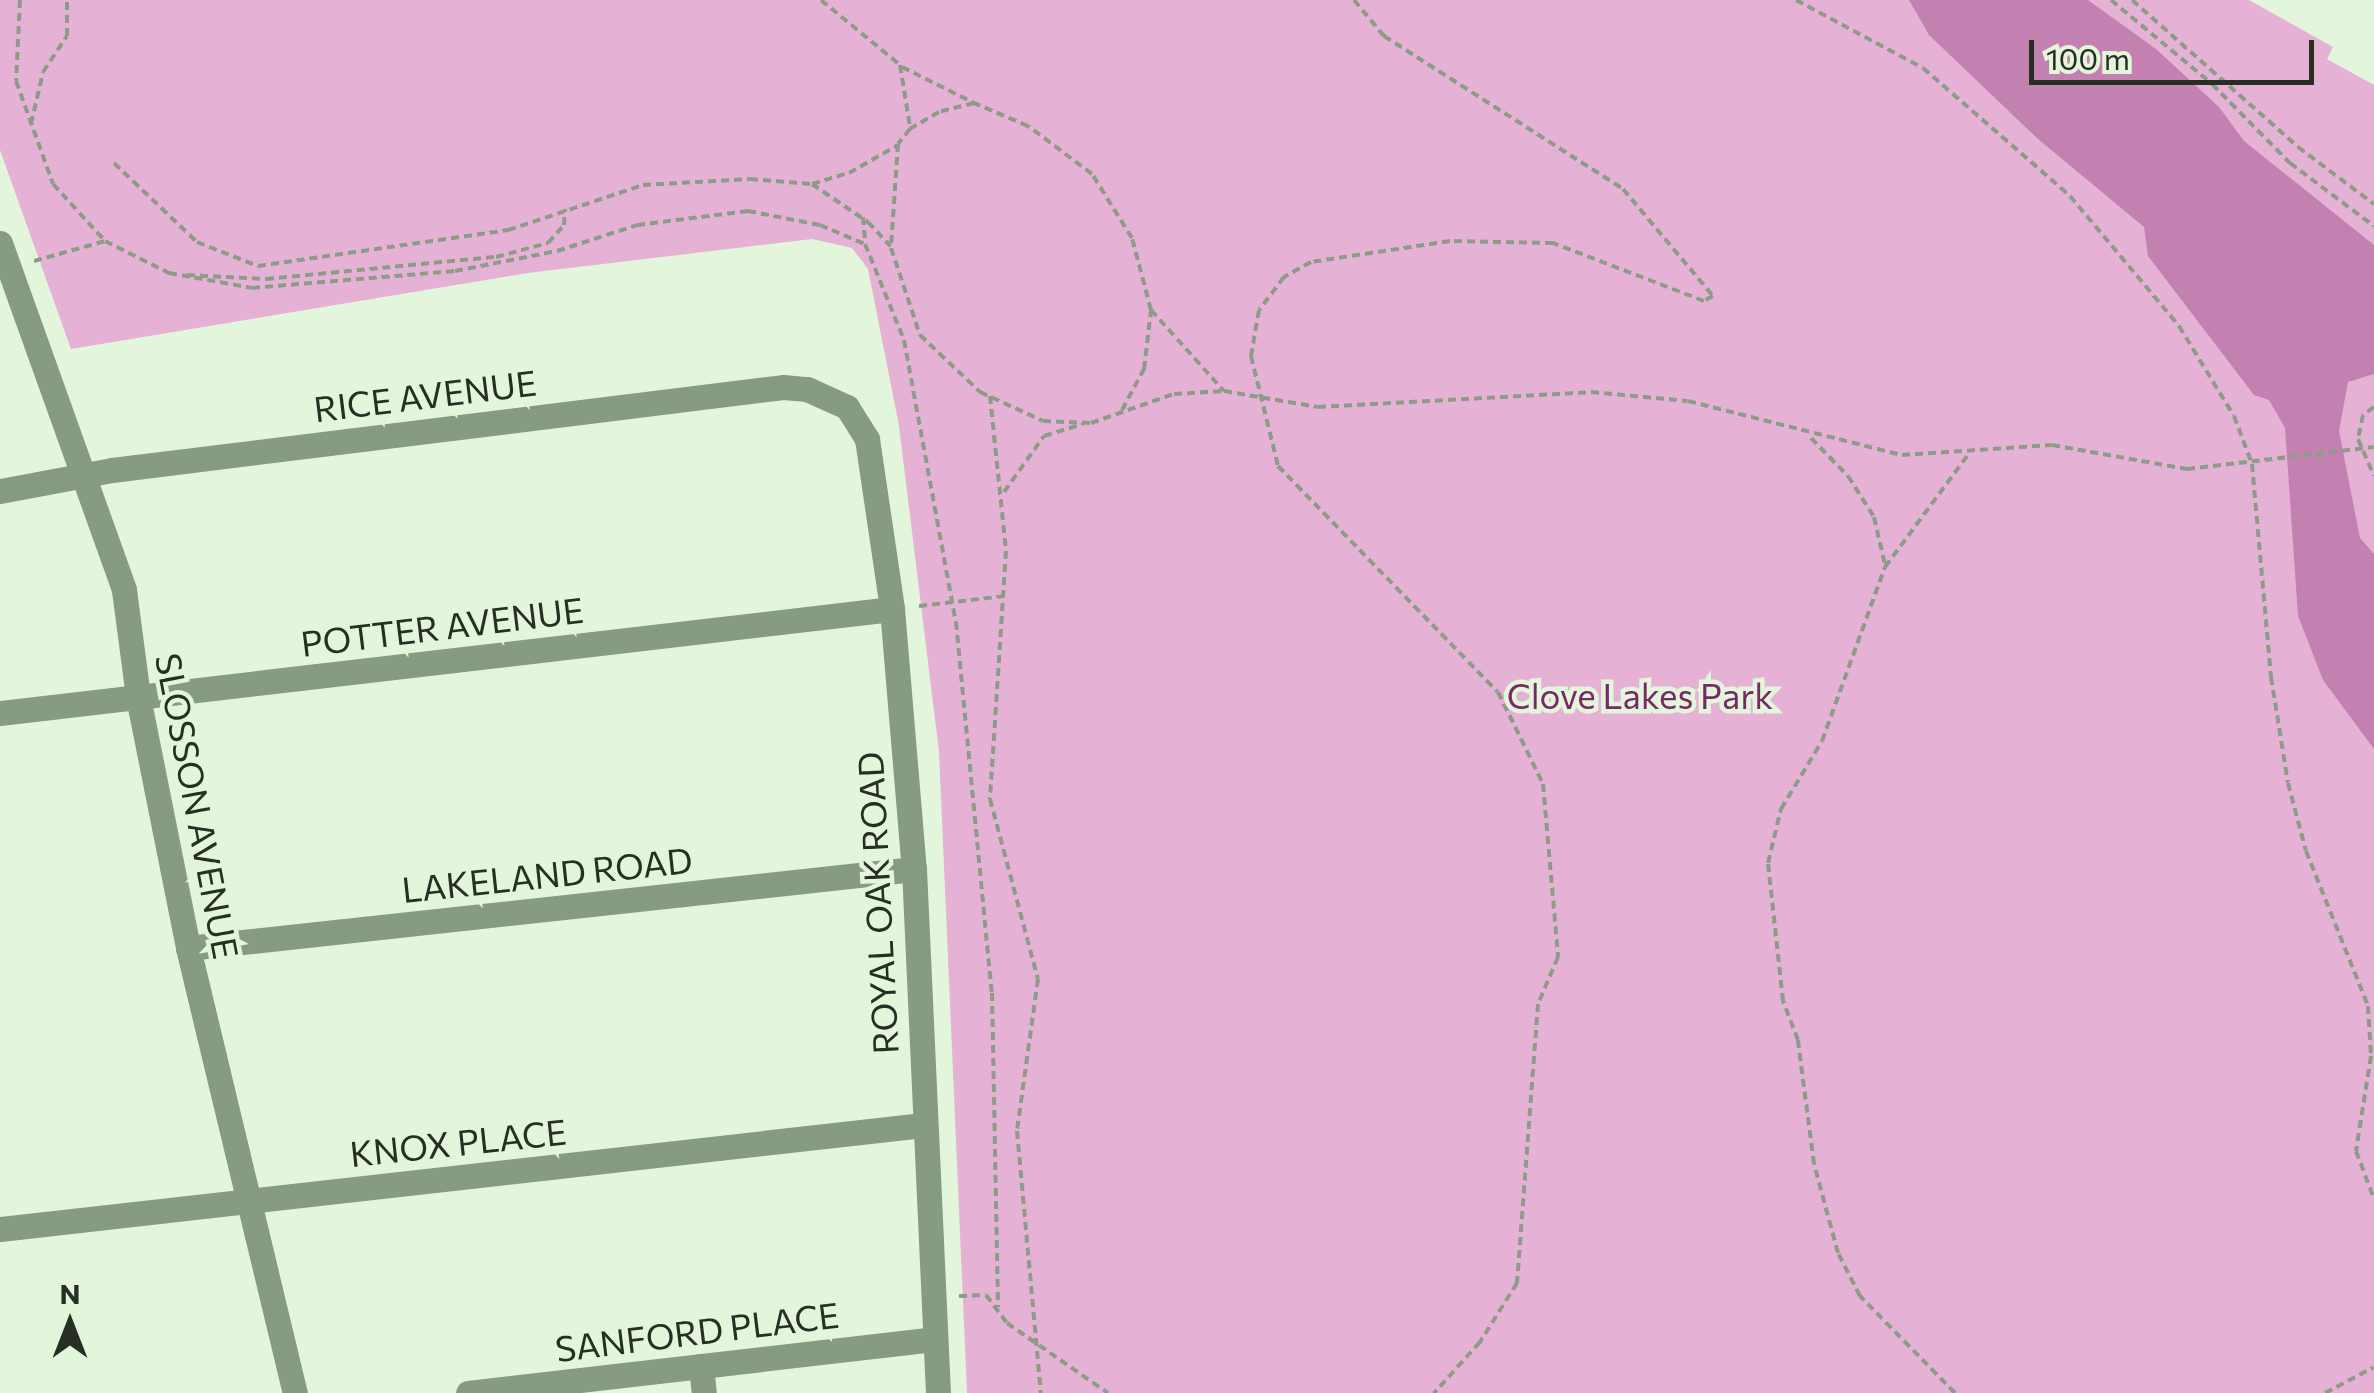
<!DOCTYPE html>
<html>
<head>
<meta charset="utf-8">
<style>
	body { margin:0 }
	#map { position:relative; width:2374px; height:1393px; overflow:hidden; background:#e3f6db; font-family:Commissioner,sans-serif }
	div>[style] { position:absolute }
	.green>* { inset:0; background:#e5b2d6 }
	.water>* { inset:0; background:#c281b0 }
	.path>* { height:4px; margin-top:-2px; transform-origin:0; background:repeating-linear-gradient(90deg,#8d9b87 0 8px,transparent 0 13px) }
	.minor>* { height:25px; margin:-12.5px; padding:0 12.5px; transform-origin:12.5px; border-radius:12.5px; background:#879b80 }
	span { translate:-50% -50%; white-space:nowrap; text-align:center; line-height:1.15; -webkit-text-stroke:9px #e3f6db; paint-order:stroke }
	.street-label { font-size:35px; color:#272e24 }
	.park-label { font-size:35px; color:#772966 }
	.north { position:absolute; left:20px; top:1273px; width:100px; height:100px; -webkit-text-stroke:8px #e3f6db; paint-order:stroke; rotate:0deg; font-size:28px; font-weight:700; line-height:40px; text-align:center; color:#272e24 }
	.north::after { content:''; display:block; margin:auto; width:35px; height:45px; background:#272e24; clip-path:polygon(50% 0,100% 100%,50% 72%,0 100%) }
	.scale { position:absolute; left:2029px; top:40px; width:285px; height:45px; box-sizing:border-box; border:5px solid #272e24; border-top:0; padding-left:12px; font-size:30px; line-height:35px; white-space:nowrap; color:#272e24; -webkit-text-stroke:8px #e3f6db; paint-order:stroke }
</style>
</head>
<body>
<div id="map">
	<div class="green">
		<div style="clip-path:polygon(0 0,2249px 0,2333px 47px,2327px 59px,2374px 85px,2374px 1393px,967px 1393px,939px 752px,899px 426px,868px 269px,852px 248px,812px 239px,528px 273px,71px 349px,0 150px)"></div>
	</div>
	<div class="water">
		<div style="clip-path:polygon(1909px 0,2088px 0,2156px 49px,2219px 107px,2244px 141px,2374px 245px,2374px 374px,2348px 382px,2339px 431px,2360px 538px,2374px 554px,2374px 749px,2323px 680px,2298px 616px,2285px 428px,2269px 400px,2254px 395px,2148px 256px,2144px 227px,2038px 139px,1929px 35px)"></div>
	</div>
	<div class="path">
		<div style="left:20px;top:0;width:81px;rotate:92.8deg"></div>
		<div style="left:16px;top:81px;width:109px;rotate:70.2deg"></div>
		<div style="left:53px;top:184px;width:77px;rotate:47.6deg"></div>
		<div style="left:105px;top:241px;width:72px;rotate:26.6deg"></div>
		<div style="left:169px;top:273px;width:84px;rotate:10.2deg"></div>
		<div style="left:252px;top:288px;width:204px;rotate:-4.8deg"></div>
		<div style="left:455px;top:271px;width:104px;rotate:-11.1deg"></div>
		<div style="left:557px;top:251px;width:84px;rotate:-18deg"></div>
		<div style="left:637px;top:225px;width:112px;rotate:-7.2deg"></div>
		<div style="left:748px;top:211px;width:73px;rotate:11deg"></div>
		<div style="left:820px;top:225px;width:49px;rotate:22.9deg"></div>
		<div style="left:865px;top:244px;width:104px;rotate:67.9deg"></div>
		<div style="left:904px;top:340px;width:287px;rotate:79.6deg"></div>
		<div style="left:956px;top:622px;width:373px;rotate:84.5deg"></div>
		<div style="left:992px;top:993px;width:314px;rotate:88.9deg"></div>
		<div style="left:821px;top:0;width:102px;rotate:39.4deg"></div>
		<div style="left:900px;top:65px;width:63px;rotate:80.8deg"></div>
		<div style="left:1354px;top:0;width:47px;rotate:50.2deg"></div>
		<div style="left:1384px;top:36px;width:284px;rotate:32.6deg"></div>
		<div style="left:1623px;top:189px;width:140px;rotate:49.9deg"></div>
		<div style="left:1713px;top:296px;width:10px;rotate:151deg"></div>
		<div style="left:1704px;top:301px;width:162px;rotate:-159deg"></div>
		<div style="left:1553px;top:243px;width:103px;rotate:-178.9deg"></div>
		<div style="left:1450px;top:241px;width:141px;rotate:171.4deg"></div>
		<div style="left:1311px;top:262px;width:31px;rotate:151deg"></div>
		<div style="left:1284px;top:277px;width:41px;rotate:127.1deg"></div>
		<div style="left:1259px;top:310px;width:47px;rotate:99.9deg"></div>
		<div style="left:1251px;top:356px;width:113px;rotate:76.2deg"></div>
		<div style="left:1278px;top:466px;width:315px;rotate:45.8deg"></div>
		<div style="left:1498px;top:692px;width:102px;rotate:63.9deg"></div>
		<div style="left:1543px;top:784px;width:174px;rotate:85deg"></div>
		<div style="left:1558px;top:957px;width:51px;rotate:113.1deg"></div>
		<div style="left:1538px;top:1004px;width:280px;rotate:94.3deg"></div>
		<div style="left:1517px;top:1283px;width:70px;rotate:122.1deg"></div>
		<div style="left:1480px;top:1342px;width:69px;rotate:132deg"></div>
		<div style="left:1796px;top:0;width:144px;rotate:28.2deg"></div>
		<div style="left:1923px;top:68px;width:195px;rotate:41deg"></div>
		<div style="left:2070px;top:196px;width:170px;rotate:50deg"></div>
		<div style="left:2179px;top:326px;width:105px;rotate:58.6deg"></div>
		<div style="left:2234px;top:416px;width:51px;rotate:69.4deg"></div>
		<div style="left:2252px;top:464px;width:214px;rotate:84.9deg"></div>
		<div style="left:2271px;top:677px;width:107px;rotate:80.9deg"></div>
		<div style="left:2288px;top:783px;width:70px;rotate:75.2deg"></div>
		<div style="left:2306px;top:851px;width:167px;rotate:68.2deg"></div>
		<div style="left:2368px;top:1006px;width:50px;rotate:86.6deg"></div>
		<div style="left:2371px;top:1056px;width:96px;rotate:99deg"></div>
		<div style="left:2356px;top:1151px;width:51px;rotate:69.4deg"></div>
		<div style="left:2111px;top:0;width:131px;rotate:39.7deg"></div>
		<div style="left:2212px;top:84px;width:111px;rotate:45.4deg"></div>
		<div style="left:2290px;top:163px;width:105px;rotate:36.9deg"></div>
		<div style="left:2132px;top:0;width:222px;rotate:41.5deg"></div>
		<div style="left:2298px;top:147px;width:95px;rotate:36.9deg"></div>
		<div style="left:902px;top:67px;width:80px;rotate:26.6deg"></div>
		<div style="left:31px;top:124px;width:53px;rotate:-77deg"></div>
		<div style="left:43px;top:72px;width:43px;rotate:-56.3deg"></div>
		<div style="left:67px;top:36px;width:36px;rotate:-90deg"></div>
		<div style="left:114px;top:163px;width:115px;rotate:43.6deg"></div>
		<div style="left:197px;top:242px;width:66px;rotate:21.5deg"></div>
		<div style="left:258px;top:266px;width:253px;rotate:-8.2deg"></div>
		<div style="left:508px;top:230px;width:142px;rotate:-18.4deg"></div>
		<div style="left:643px;top:185px;width:107px;rotate:-3.2deg"></div>
		<div style="left:750px;top:179px;width:62px;rotate:4.6deg"></div>
		<div style="left:812px;top:184px;width:39px;rotate:-17deg"></div>
		<div style="left:849px;top:173px;width:56px;rotate:-29.7deg"></div>
		<div style="left:812px;top:184px;width:68px;rotate:34.2deg"></div>
		<div style="left:868px;top:222px;width:33px;rotate:47deg"></div>
		<div style="left:863px;top:217px;width:25px;rotate:85deg"></div>
		<div style="left:34px;top:261px;width:74px;rotate:-15.7deg"></div>
		<div style="left:187px;top:275px;width:79px;rotate:2.9deg"></div>
		<div style="left:266px;top:279px;width:231px;rotate:-5.5deg"></div>
		<div style="left:496px;top:257px;width:54px;rotate:-15.1deg"></div>
		<div style="left:548px;top:243px;width:24px;rotate:-48deg"></div>
		<div style="left:564px;top:225px;width:16px;rotate:-86deg"></div>
		<div style="left:1151px;top:310px;width:109px;rotate:48deg"></div>
		<div style="left:990px;top:396px;width:156px;rotate:84.1deg"></div>
		<div style="left:1006px;top:551px;width:249px;rotate:93.7deg"></div>
		<div style="left:990px;top:799px;width:186px;rotate:75.1deg"></div>
		<div style="left:1038px;top:979px;width:153px;rotate:97.9deg"></div>
		<div style="left:1017px;top:1131px;width:263px;rotate:84.8deg"></div>
		<div style="left:2374px;top:407px;width:14px;rotate:144deg"></div>
		<div style="left:2363px;top:415px;width:25px;rotate:102deg"></div>
		<div style="left:2358px;top:439px;width:40px;rotate:66.6deg"></div>
		<div style="left:1122px;top:410px;width:47px;rotate:-61.8deg"></div>
		<div style="left:1144px;top:369px;width:59px;rotate:-83.2deg"></div>
		<div style="left:1151px;top:310px;width:74px;rotate:-104.8deg"></div>
		<div style="left:1132px;top:238px;width:75px;rotate:-122deg"></div>
		<div style="left:1092px;top:174px;width:80px;rotate:-143.1deg"></div>
		<div style="left:1028px;top:126px;width:59px;rotate:-156.9deg"></div>
		<div style="left:974px;top:103px;width:36px;rotate:166deg"></div>
		<div style="left:939px;top:112px;width:34px;rotate:150deg"></div>
		<div style="left:910px;top:129px;width:19px;rotate:129deg"></div>
		<div style="left:898px;top:144px;width:104px;rotate:93.9deg"></div>
		<div style="left:891px;top:248px;width:92px;rotate:71.6deg"></div>
		<div style="left:920px;top:335px;width:83px;rotate:43.5deg"></div>
		<div style="left:980px;top:392px;width:69px;rotate:24.7deg"></div>
		<div style="left:1043px;top:421px;width:48px;rotate:2.4deg"></div>
		<div style="left:1091px;top:423px;width:88px;rotate:-19.3deg"></div>
		<div style="left:1174px;top:394px;width:50px;rotate:-3.4deg"></div>
		<div style="left:1224px;top:391px;width:95px;rotate:9.7deg"></div>
		<div style="left:1318px;top:407px;width:273px;rotate:-3.1deg"></div>
		<div style="left:1591px;top:392px;width:97px;rotate:5.3deg"></div>
		<div style="left:1688px;top:401px;width:221px;rotate:14.2deg"></div>
		<div style="left:1902px;top:455px;width:150px;rotate:-3.8deg"></div>
		<div style="left:2052px;top:445px;width:137px;rotate:10.1deg"></div>
		<div style="left:2187px;top:469px;width:188px;rotate:-6.7deg"></div>
		<div style="left:1811px;top:438px;width:53px;rotate:45.8deg"></div>
		<div style="left:1848px;top:476px;width:49px;rotate:57.6deg"></div>
		<div style="left:1874px;top:517px;width:49px;rotate:77.1deg"></div>
		<div style="left:1004px;top:492px;width:69px;rotate:-54.5deg"></div>
		<div style="left:1044px;top:436px;width:41px;rotate:-17.1deg"></div>
		<div style="left:919px;top:606px;width:88px;rotate:-6.6deg"></div>
		<div style="left:959px;top:1296px;width:27px;rotate:-2deg"></div>
		<div style="left:986px;top:1295px;width:35px;rotate:53deg"></div>
		<div style="left:1007px;top:1323px;width:123px;rotate:34.7deg"></div>
		<div style="left:1955px;top:1393px;width:136px;rotate:-134.4deg"></div>
		<div style="left:1860px;top:1296px;width:48px;rotate:-117.1deg"></div>
		<div style="left:1838px;top:1253px;width:92px;rotate:-105.1deg"></div>
		<div style="left:1814px;top:1164px;width:125px;rotate:-97.4deg"></div>
		<div style="left:1798px;top:1040px;width:42px;rotate:-111deg"></div>
		<div style="left:1783px;top:1001px;width:139px;rotate:-96.2deg"></div>
		<div style="left:1768px;top:863px;width:56px;rotate:-76.5deg"></div>
		<div style="left:1781px;top:809px;width:79px;rotate:-58.9deg"></div>
		<div style="left:1822px;top:741px;width:185px;rotate:-70.1deg"></div>
		<div style="left:1885px;top:567px;width:143px;rotate:-53.5deg"></div>
		<div style="left:2325px;top:1393px;width:55px;rotate:-28deg"></div>
	</div>
	<div class="minor">
		<div style="left:0;top:243px;width:368px;rotate:70.3deg"></div>
		<div style="left:124px;top:590px;width:108px;rotate:82.5deg"></div>
		<div style="left:138px;top:697px;width:256px;rotate:78.7deg"></div>
		<div style="left:188px;top:948px;width:458px;rotate:76.5deg"></div>
		<div style="left:0;top:491px;width:114px;rotate:-10.6deg"></div>
		<div style="left:112px;top:470px;width:676px;rotate:-7.05deg"></div>
		<div style="left:783px;top:387px;width:24px;rotate:5deg"></div>
		<div style="left:807px;top:389px;width:44px;rotate:24.2deg"></div>
		<div style="left:847px;top:407px;width:38px;rotate:58deg"></div>
		<div style="left:867px;top:439px;width:172px;rotate:81.6deg"></div>
		<div style="left:892px;top:609px;width:261px;rotate:85.2deg"></div>
		<div style="left:914px;top:869px;width:525px;rotate:87.38deg"></div>
		<div style="left:0;top:713px;width:898px;rotate:-6.65deg"></div>
		<div style="left:188px;top:948px;width:730px;rotate:-6.21deg"></div>
		<div style="left:0;top:1229px;width:929px;rotate:-6.43deg"></div>
		<div style="left:701px;top:1366px;width:27px;rotate:84deg"></div>
		<div style="left:468px;top:1393px;width:469px;rotate:-6.6deg"></div>
	</div>
	<div class="street-label">
		<span style="left:425px;top:395px;rotate:-7deg">RICE AVENUE</span>
		<span style="left:442px;top:626px;rotate:-7deg">POTTER AVENUE</span>
		<span style="left:198px;top:806px;rotate:79deg">SLOSSON AVENUE</span>
		<span style="left:547px;top:874px;rotate:-6deg">LAKELAND ROAD</span>
		<span style="left:877px;top:903px;rotate:-93deg">ROYAL OAK ROAD</span>
		<span style="left:458px;top:1142px;rotate:-6deg">KNOX PLACE</span>
		<span style="left:697px;top:1331px;rotate:-7deg">SANFORD PLACE</span>
	</div>
	<div class="park-label">
		<span style="left:1640px;top:695px">Clove Lakes Park</span>
	</div>
	<div class="north">N</div>
	<div class="scale">100 m</div>
</div>
</body>
</html>
